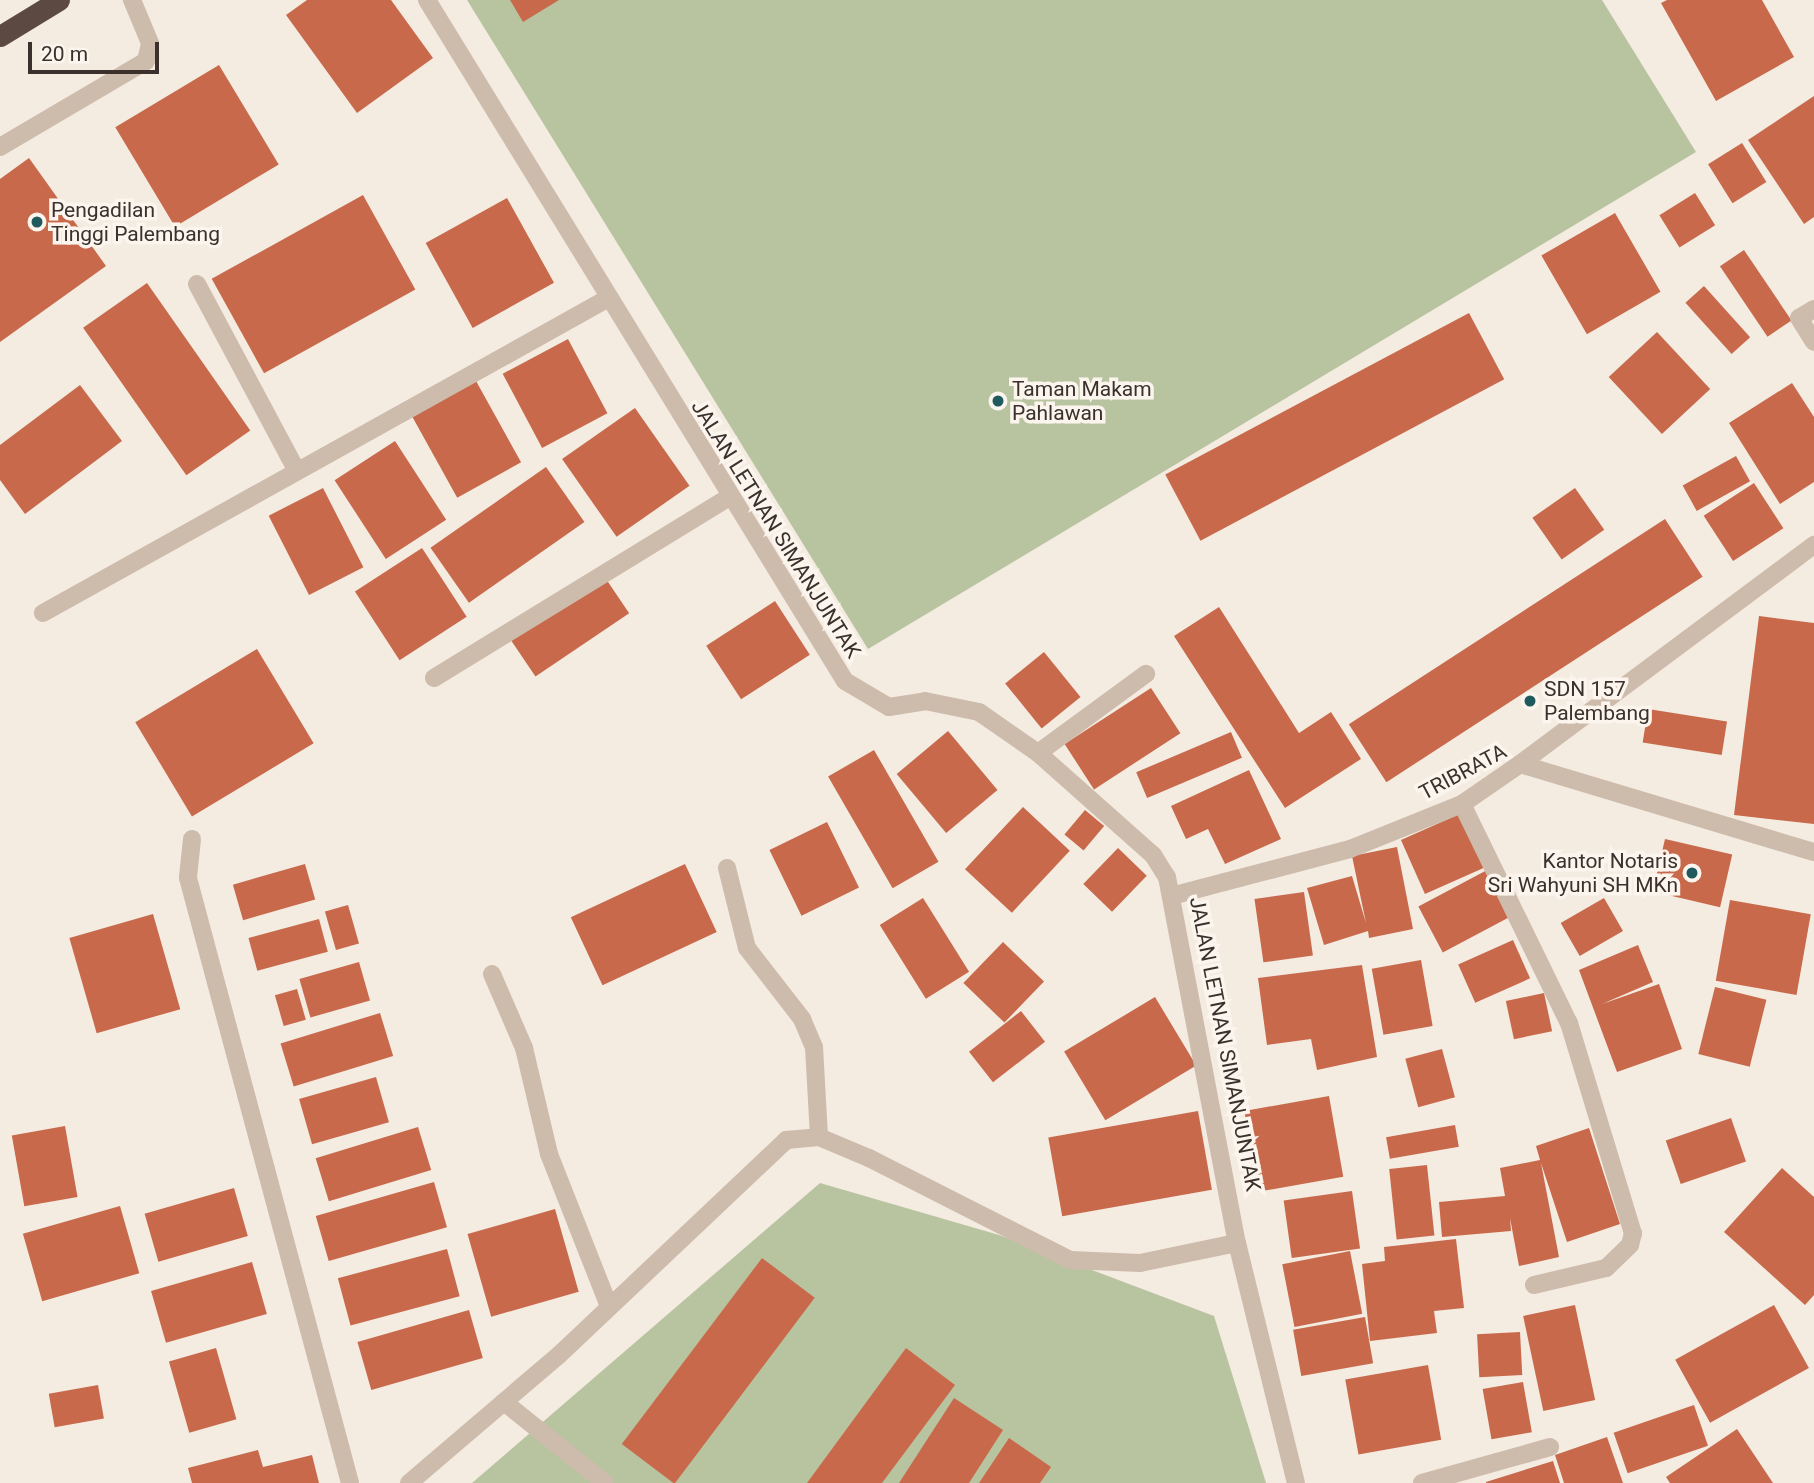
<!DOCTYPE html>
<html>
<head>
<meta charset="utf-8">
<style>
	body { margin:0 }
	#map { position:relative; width:1814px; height:1483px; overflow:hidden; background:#f4ebe1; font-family:Roboto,sans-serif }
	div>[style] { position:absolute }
	.green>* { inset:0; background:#b8c4a0 }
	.building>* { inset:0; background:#c8694b; transform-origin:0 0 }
	.lane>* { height:18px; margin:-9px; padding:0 9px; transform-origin:9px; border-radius:9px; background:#cdbbac }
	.street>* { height:18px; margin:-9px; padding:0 9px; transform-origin:9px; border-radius:9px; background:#cdbbac }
	.highway>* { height:21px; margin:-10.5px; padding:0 10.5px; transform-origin:10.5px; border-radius:10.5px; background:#5c4a42 }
	.dots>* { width:19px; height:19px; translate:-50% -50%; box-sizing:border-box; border:4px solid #fbf5ee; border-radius:50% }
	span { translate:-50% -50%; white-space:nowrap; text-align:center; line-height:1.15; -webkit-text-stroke:7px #fbf5ee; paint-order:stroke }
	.poi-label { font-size:21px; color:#3b302b }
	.left { translate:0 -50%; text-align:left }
	.right { translate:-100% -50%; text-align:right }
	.street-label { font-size:21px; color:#3b302b }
	.scale { position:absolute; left:28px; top:42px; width:131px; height:32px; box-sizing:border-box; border:4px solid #3b302b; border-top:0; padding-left:9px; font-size:21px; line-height:24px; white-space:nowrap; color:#3b302b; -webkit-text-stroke:5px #fbf5ee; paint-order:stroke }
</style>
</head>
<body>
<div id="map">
	<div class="green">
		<div style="clip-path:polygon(467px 0,1602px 0,1696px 152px,868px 649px)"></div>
		<div style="clip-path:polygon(820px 1183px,999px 1235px,1214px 1316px,1266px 1483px,472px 1483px)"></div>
	</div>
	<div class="building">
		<div style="clip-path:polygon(307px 0,391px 0,433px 58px,357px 113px,286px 15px)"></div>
		<div style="clip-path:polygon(510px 0,559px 0,523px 22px)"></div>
		<div style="clip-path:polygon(1667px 0,1762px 0,1794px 57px,1716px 101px,1661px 3px)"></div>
		<div style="left:219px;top:65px;width:116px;height:121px;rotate:59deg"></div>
		<div style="clip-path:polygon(1814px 96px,1814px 217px,1804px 224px,1748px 140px)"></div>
		<div style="left:1742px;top:143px;width:46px;height:40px;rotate:58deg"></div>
		<div style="clip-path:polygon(29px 158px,106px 266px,0 342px,0 179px)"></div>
		<div style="left:1695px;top:193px;width:38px;height:42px;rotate:58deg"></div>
		<div style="left:363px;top:195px;width:108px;height:173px;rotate:61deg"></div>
		<div style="left:507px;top:198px;width:97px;height:93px;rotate:61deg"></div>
		<div style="left:1615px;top:213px;width:91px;height:85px;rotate:60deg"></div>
		<div style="left:1744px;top:250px;width:85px;height:29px;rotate:56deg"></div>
		<div style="left:147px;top:283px;width:180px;height:78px;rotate:55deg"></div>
		<div style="left:1704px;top:286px;width:69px;height:25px;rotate:48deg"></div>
		<div style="left:1469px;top:313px;width:75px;height:344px;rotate:62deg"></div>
		<div style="left:1657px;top:332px;width:78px;height:66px;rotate:47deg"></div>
		<div style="left:568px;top:339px;width:84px;height:74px;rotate:62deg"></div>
		<div style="left:476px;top:381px;width:93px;height:73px;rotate:61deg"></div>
		<div style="clip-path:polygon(1792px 383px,1814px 417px,1814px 482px,1780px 504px,1729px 423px)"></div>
		<div style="clip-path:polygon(80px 385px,122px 441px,25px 514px,0 480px,0 445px)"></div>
		<div style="left:635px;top:408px;width:95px;height:89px;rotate:55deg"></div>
		<div style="left:395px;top:441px;width:94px;height:72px;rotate:57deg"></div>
		<div style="left:1736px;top:456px;width:29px;height:61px;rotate:61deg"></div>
		<div style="left:546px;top:467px;width:67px;height:141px;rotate:55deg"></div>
		<div style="left:1754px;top:483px;width:54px;height:60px;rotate:57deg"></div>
		<div style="left:323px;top:488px;width:89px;height:61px;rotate:63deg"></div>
		<div style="left:1575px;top:488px;width:51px;height:52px;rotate:55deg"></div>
		<div style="left:1665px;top:519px;width:69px;height:377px;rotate:57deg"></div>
		<div style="left:422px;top:548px;width:82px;height:80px;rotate:57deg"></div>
		<div style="left:604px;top:576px;width:45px;height:113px;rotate:56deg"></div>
		<div style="left:775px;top:601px;width:64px;height:82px;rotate:57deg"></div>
		<div style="clip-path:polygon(1219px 607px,1299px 733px,1331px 712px,1361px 759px,1285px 808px,1174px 636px)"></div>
		<div style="clip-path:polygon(1759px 616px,1814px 623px,1814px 824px,1734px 815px)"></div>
		<div style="left:257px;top:649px;width:110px;height:142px;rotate:59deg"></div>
		<div style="left:1044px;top:652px;width:58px;height:50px;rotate:51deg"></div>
		<div style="left:1151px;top:688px;width:54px;height:103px;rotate:57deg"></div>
		<div style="left:1648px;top:709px;width:80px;height:34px;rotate:9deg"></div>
		<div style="left:948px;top:731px;width:77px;height:67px;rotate:50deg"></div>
		<div style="left:1231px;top:732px;width:28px;height:103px;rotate:67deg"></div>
		<div style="left:874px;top:750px;width:129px;height:53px;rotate:60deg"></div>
		<div style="clip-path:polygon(1249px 770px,1281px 839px,1225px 864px,1208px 829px,1186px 839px,1171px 806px)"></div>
		<div style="left:1023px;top:807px;width:64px;height:85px;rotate:43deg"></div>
		<div style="left:1085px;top:810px;width:25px;height:32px;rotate:40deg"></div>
		<div style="left:1464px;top:812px;width:59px;height:69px;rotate:66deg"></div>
		<div style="left:827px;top:822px;width:73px;height:64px;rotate:64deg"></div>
		<div style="left:1665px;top:839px;width:69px;height:54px;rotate:13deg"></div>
		<div style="clip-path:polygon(1397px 847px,1413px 929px,1369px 938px,1368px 931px,1324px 945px,1307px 888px,1352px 876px,1366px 923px,1352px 856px)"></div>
		<div style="left:1118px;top:848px;width:40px;height:50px;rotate:44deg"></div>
		<div style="left:305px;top:864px;width:37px;height:75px;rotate:74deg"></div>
		<div style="left:685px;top:864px;width:75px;height:126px;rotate:65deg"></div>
		<div style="left:1489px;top:869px;width:52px;height:80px;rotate:62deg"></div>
		<div style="left:1304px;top:892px;width:64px;height:50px;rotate:82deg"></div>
		<div style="left:923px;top:898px;width:87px;height:51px;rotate:58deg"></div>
		<div style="left:1604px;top:898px;width:38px;height:50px;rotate:60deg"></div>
		<div style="left:1730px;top:900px;width:82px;height:82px;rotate:10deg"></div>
		<div style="left:348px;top:905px;width:40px;height:24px;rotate:74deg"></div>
		<div style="left:153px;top:914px;width:99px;height:87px;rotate:74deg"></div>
		<div style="left:319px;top:919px;width:34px;height:73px;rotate:75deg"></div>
		<div style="left:1513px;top:940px;width:42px;height:60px;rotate:66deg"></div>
		<div style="left:1003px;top:942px;width:57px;height:57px;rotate:44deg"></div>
		<div style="clip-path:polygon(1638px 945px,1653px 982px,1602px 1004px,1659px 984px,1682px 1049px,1617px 1072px,1579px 970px)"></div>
		<div style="left:1421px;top:960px;width:67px;height:50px;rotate:80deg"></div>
		<div style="left:359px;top:962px;width:40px;height:62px;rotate:74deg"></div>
		<div style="clip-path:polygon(1362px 965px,1377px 1057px,1317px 1070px,1311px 1039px,1267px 1045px,1258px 978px)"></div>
		<div style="left:1715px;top:987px;width:53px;height:69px;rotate:14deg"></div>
		<div style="left:297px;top:989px;width:32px;height:23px;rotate:74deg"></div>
		<div style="left:1544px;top:993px;width:39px;height:39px;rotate:78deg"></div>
		<div style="left:1155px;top:997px;width:80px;height:106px;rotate:59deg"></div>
		<div style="left:1021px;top:1011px;width:39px;height:66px;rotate:52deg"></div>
		<div style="left:380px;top:1013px;width:45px;height:104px;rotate:73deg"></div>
		<div style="left:1442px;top:1049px;width:50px;height:38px;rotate:75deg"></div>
		<div style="left:376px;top:1077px;width:47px;height:80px;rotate:74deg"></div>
		<div style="left:1329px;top:1096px;width:82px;height:86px;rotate:80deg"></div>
		<div style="left:1198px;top:1111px;width:80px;height:152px;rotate:80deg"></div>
		<div style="left:1731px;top:1118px;width:46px;height:69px;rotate:71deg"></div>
		<div style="left:1455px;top:1125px;width:22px;height:70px;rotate:80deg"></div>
		<div style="left:65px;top:1126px;width:72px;height:54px;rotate:80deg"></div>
		<div style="left:418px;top:1127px;width:45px;height:107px;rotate:73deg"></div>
		<div style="clip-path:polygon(1589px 1128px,1620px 1224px,1567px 1242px,1541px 1163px,1559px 1257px,1519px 1266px,1510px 1218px,1511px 1231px,1442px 1237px,1439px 1202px,1505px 1196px,1500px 1168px,1540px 1160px,1536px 1146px)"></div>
		<div style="left:1427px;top:1165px;width:71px;height:38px;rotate:84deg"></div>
		<div style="clip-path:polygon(1782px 1168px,1814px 1197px,1814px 1295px,1805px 1305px,1724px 1232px)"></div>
		<div style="left:434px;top:1182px;width:47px;height:123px;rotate:74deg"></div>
		<div style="left:234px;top:1188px;width:50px;height:93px;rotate:74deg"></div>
		<div style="left:1352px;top:1191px;width:58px;height:69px;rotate:82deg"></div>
		<div style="left:120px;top:1206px;width:70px;height:101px;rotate:74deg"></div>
		<div style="left:555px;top:1209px;width:86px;height:91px;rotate:74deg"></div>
		<div style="clip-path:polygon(1456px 1239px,1464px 1308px,1434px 1311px,1437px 1333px,1370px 1341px,1362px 1264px,1385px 1261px,1384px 1247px)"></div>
		<div style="left:447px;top:1249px;width:49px;height:113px;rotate:75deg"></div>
		<div style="left:1350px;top:1251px;width:64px;height:69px;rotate:79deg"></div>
		<div style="left:762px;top:1258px;width:66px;height:233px;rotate:37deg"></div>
		<div style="left:252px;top:1262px;width:54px;height:105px;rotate:74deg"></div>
		<div style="left:1575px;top:1305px;width:97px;height:53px;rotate:78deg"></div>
		<div style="left:1774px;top:1305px;width:72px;height:113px;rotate:61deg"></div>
		<div style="left:469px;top:1310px;width:50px;height:116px;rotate:74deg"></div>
		<div style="left:1365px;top:1317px;width:47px;height:73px;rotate:80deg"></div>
		<div style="left:1520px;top:1332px;width:43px;height:43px;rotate:87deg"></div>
		<div style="left:216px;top:1348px;width:74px;height:49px;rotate:74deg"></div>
		<div style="clip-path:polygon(906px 1348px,955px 1385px,882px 1483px,807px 1483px)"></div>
		<div style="left:1428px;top:1365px;width:76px;height:84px;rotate:80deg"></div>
		<div style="left:1523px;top:1382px;width:51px;height:41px;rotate:80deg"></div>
		<div style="left:98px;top:1385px;width:34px;height:50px;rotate:80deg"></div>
		<div style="clip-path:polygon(954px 1398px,1003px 1430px,969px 1483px,899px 1483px)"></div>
		<div style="left:1694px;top:1405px;width:43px;height:85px;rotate:71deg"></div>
		<div style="clip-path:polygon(1737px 1429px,1773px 1483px,1670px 1483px,1666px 1477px)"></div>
		<div style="clip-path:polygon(1607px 1437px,1623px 1483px,1564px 1483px,1555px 1455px)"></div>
		<div style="clip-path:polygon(1009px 1438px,1051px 1467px,1040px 1483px,979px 1483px)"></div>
		<div style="clip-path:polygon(258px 1450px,263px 1467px,312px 1455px,319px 1483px,192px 1483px,188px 1468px)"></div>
		<div style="clip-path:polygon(1553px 1461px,1560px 1483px,1486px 1483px,1486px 1482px)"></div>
	</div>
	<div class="lane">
		<div style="left:0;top:147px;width:169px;rotate:-30.5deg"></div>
		<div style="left:146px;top:61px;width:18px;rotate:-77deg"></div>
		<div style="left:150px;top:43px;width:47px;rotate:-112.7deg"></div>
	</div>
	<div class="street">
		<div style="left:427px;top:0;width:799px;rotate:58.46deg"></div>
		<div style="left:845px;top:681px;width:51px;rotate:30.6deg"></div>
		<div style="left:889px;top:707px;width:36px;rotate:-9deg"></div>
		<div style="left:925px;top:701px;width:55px;rotate:11.5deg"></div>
		<div style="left:979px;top:712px;width:72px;rotate:34.8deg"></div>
		<div style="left:1038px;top:753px;width:154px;rotate:41.6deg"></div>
		<div style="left:1153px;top:855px;width:26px;rotate:58deg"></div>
		<div style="left:1167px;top:877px;width:373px;rotate:79.2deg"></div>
		<div style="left:1237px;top:1243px;width:247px;rotate:76.2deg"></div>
		<div style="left:197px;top:284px;width:212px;rotate:61.9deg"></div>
		<div style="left:1814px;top:309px;width:17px;rotate:149deg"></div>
		<div style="left:1799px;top:318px;width:28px;rotate:58deg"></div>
		<div style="left:43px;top:613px;width:646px;rotate:-29.11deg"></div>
		<div style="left:434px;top:678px;width:345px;rotate:-31.5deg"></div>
		<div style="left:1038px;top:753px;width:134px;rotate:-36.2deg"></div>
		<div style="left:1520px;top:764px;width:367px;rotate:-36.7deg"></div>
		<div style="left:1462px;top:804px;width:244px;rotate:64deg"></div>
		<div style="left:1569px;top:1023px;width:220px;rotate:73.1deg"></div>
		<div style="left:1633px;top:1233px;width:12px;rotate:104deg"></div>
		<div style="left:1630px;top:1245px;width:33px;rotate:136deg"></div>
		<div style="left:1606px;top:1268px;width:74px;rotate:166.7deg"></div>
		<div style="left:192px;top:839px;width:39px;rotate:96deg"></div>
		<div style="left:188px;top:878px;width:626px;rotate:75.01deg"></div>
		<div style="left:727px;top:868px;width:82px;rotate:76deg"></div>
		<div style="left:747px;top:948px;width:90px;rotate:52.2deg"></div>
		<div style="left:802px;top:1019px;width:30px;rotate:67deg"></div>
		<div style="left:814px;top:1047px;width:90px;rotate:86.8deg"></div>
		<div style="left:1175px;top:895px;width:181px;rotate:-14.7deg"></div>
		<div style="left:1350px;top:849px;width:121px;rotate:-21.9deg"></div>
		<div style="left:1462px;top:804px;width:70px;rotate:-34.6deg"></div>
		<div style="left:1520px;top:764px;width:307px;rotate:16.7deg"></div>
		<div style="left:492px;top:974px;width:81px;rotate:66.6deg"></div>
		<div style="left:524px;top:1048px;width:109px;rotate:76.7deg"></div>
		<div style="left:549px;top:1154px;width:163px;rotate:68.5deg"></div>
		<div style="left:504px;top:1402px;width:129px;rotate:38.7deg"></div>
		<div style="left:409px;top:1483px;width:197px;rotate:-40.5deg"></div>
		<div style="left:559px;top:1355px;width:313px;rotate:-43.4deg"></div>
		<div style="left:786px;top:1140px;width:33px;rotate:-5deg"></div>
		<div style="left:819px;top:1137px;width:54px;rotate:22.8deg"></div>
		<div style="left:869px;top:1158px;width:225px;rotate:26.9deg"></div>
		<div style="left:1070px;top:1260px;width:70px;rotate:2.5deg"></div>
		<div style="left:1140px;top:1263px;width:99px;rotate:-11.7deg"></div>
		<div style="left:1422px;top:1483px;width:133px;rotate:-15.7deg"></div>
	</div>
	<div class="highway">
		<div style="left:0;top:36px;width:69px;rotate:-31.4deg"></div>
	</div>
	<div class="dots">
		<div style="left:37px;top:222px;background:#1f5a5e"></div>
		<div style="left:998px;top:401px;background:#1f5a5e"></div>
		<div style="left:1530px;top:701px;background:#1f5a5e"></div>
		<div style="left:1692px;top:873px;background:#1f5a5e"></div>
	</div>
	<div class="poi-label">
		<span class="left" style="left:51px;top:222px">Pengadilan<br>Tinggi Palembang</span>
		<span class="left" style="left:1012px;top:401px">Taman Makam<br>Pahlawan</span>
		<span class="left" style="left:1544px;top:701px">SDN 157<br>Palembang</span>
		<span class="right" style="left:1678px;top:873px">Kantor Notaris<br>Sri Wahyuni SH MKn</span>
	</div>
	<div class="street-label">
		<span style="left:776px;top:529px;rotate:58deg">JALAN LETNAN SIMANJUNTAK</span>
		<span style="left:1463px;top:772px;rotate:-28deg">TRIBRATA</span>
		<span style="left:1225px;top:1044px;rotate:79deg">JALAN LETNAN SIMANJUNTAK</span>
	</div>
	<div class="scale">20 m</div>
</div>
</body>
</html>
